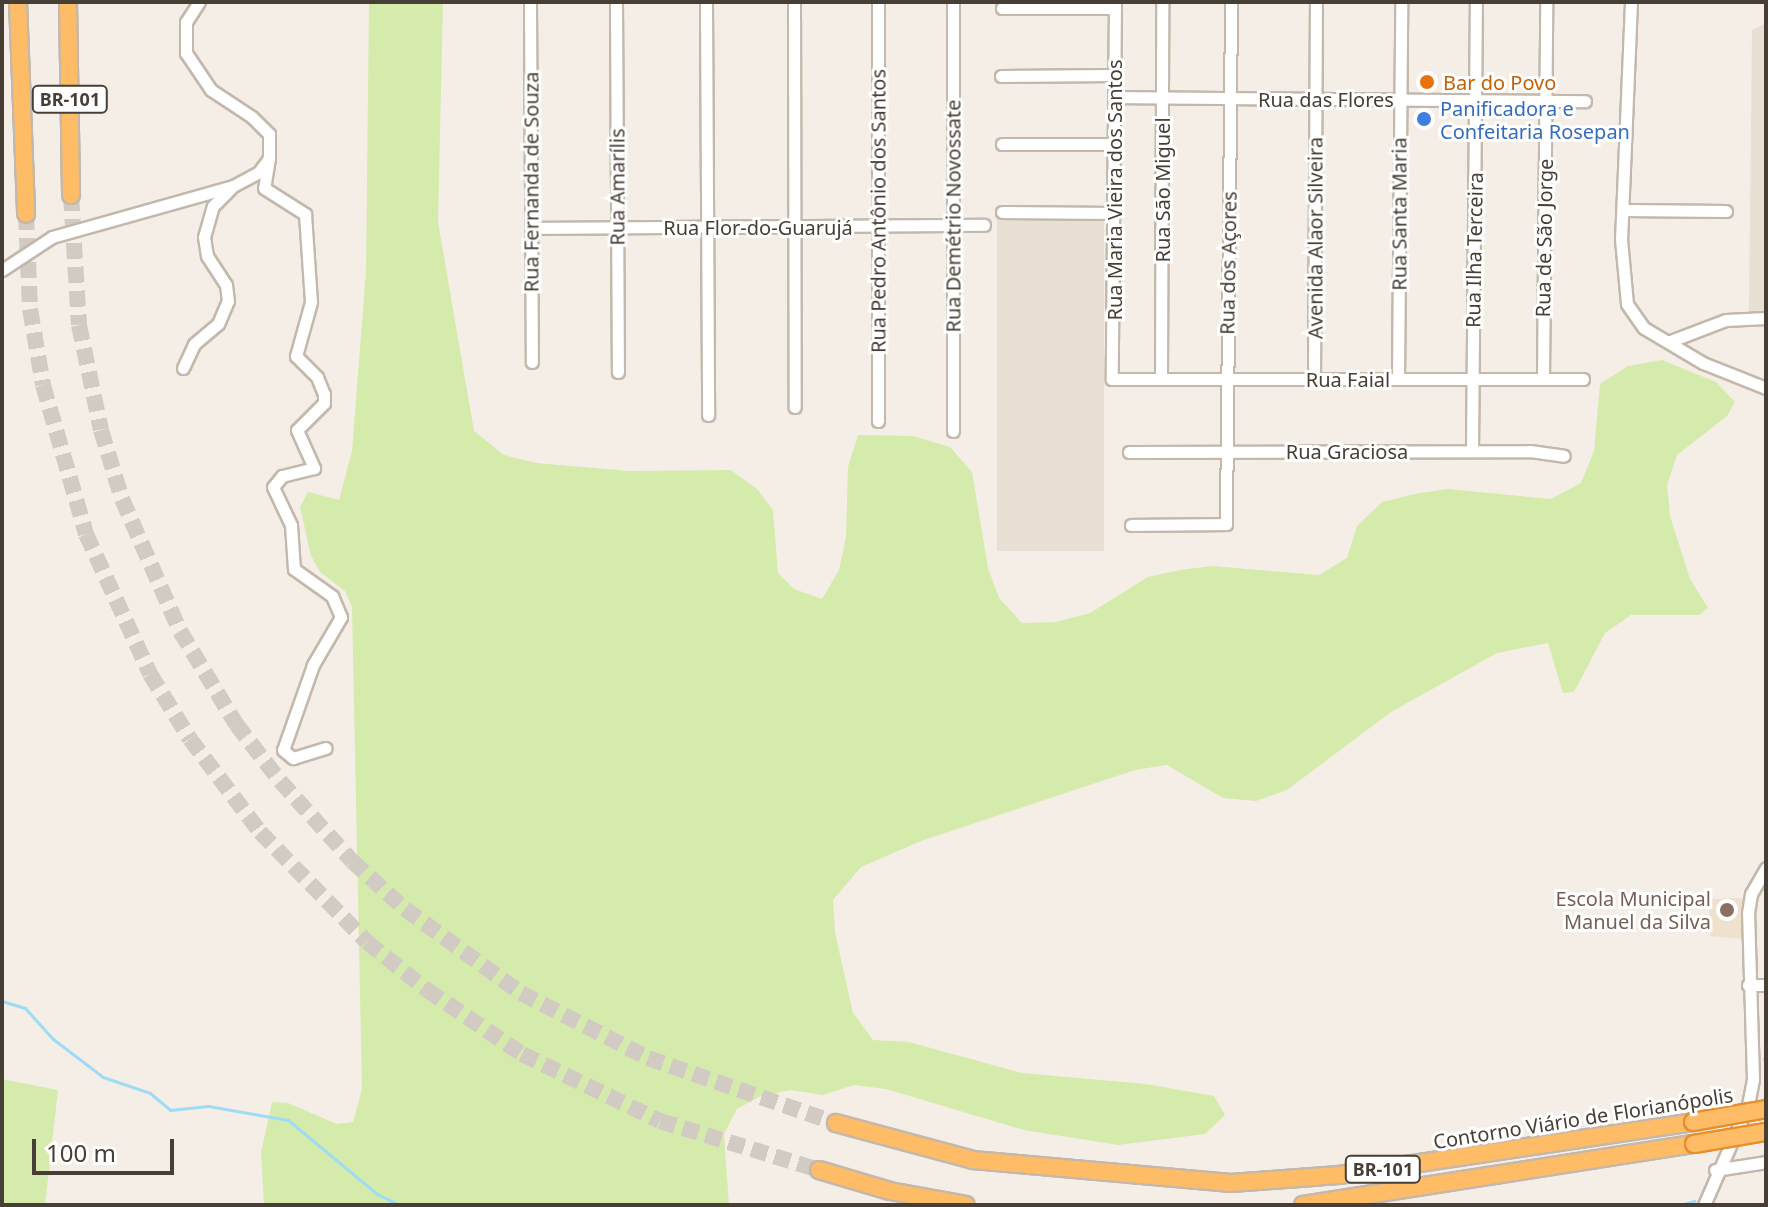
<!DOCTYPE html>
<html>
<head>
<meta charset="utf-8">
<style>
	body { margin:0 }
	#map { position:relative; width:1768px; height:1207px; overflow:hidden; background:#f4eee6; font-family:"Noto Sans",sans-serif }
	div>[style] { position:absolute }
	.residential>* { inset:0; background:#e8e0d4; transform-origin:0 0 }
	.education>* { inset:0; background:#eee2cf }
	.green>* { inset:0; background:#d5ebac }
	.stream>* { height:3px; margin:-1.5px; padding:0 1.5px; transform-origin:1.5px; border-radius:1.5px; background:#9edbf5 }
	.highway-tunnel>* { height:16px; margin-top:-8px; transform-origin:0; background:repeating-linear-gradient(90deg,#d1cbc3 0 16px,transparent 0 24px) }
	.roads { filter:drop-shadow(2px 0 #c3b8ab) drop-shadow(-2px 0 #c3b8ab) drop-shadow(0 2px #c3b8ab) drop-shadow(0 -2px #c3b8ab) }
	.minor>* { height:11px; margin:-5.5px; padding:0 5.5px; transform-origin:5.5px; border-radius:5.5px; background:#fff }
	.highway>* { height:16px; margin:-8px; padding:0 8px; transform-origin:8px; border-radius:8px; background:#ffbc66 }
	.bridges { filter:drop-shadow(2px 0 #e78f2d) drop-shadow(-2px 0 #e78f2d) drop-shadow(0 2px #e78f2d) drop-shadow(0 -2px #e78f2d) }
	.highway-bridge>* { height:16px; margin:-8px; padding:0 8px; transform-origin:8px; border-radius:8px; background:#ffbc66 }
	.dots>* { width:22px; height:22px; translate:-50% -50%; box-sizing:border-box; border:4px solid #fff; border-radius:50% }
	span { translate:-50% -50%; white-space:nowrap; text-align:center; line-height:1.15; -webkit-text-stroke:6px #fff; paint-order:stroke }
	.shield-label span { padding:2px 6px; background:#fff; border:2px solid; border-radius:6px; -webkit-text-stroke-width:0 }
	.shield-label { font-size:18px; color:#473e35; font-weight:700 }
	.food-label { font-size:20px; color:#c56008 }
	.left { translate:0 -50%; text-align:left }
	.street-label { font-size:20px; color:#473e35 }
	.shop-label { font-size:20px; color:#366cbe }
	.education-label { font-size:20px; color:#785e54 }
	.right { translate:-100% -50%; text-align:right }
	.frame { position:absolute; inset:0; border:4px solid #473e35; pointer-events:none }
	.scale { position:absolute; left:32px; top:1139px; width:142px; height:36px; box-sizing:border-box; border:4px solid #473e35; border-top:0; padding-left:10px; font-size:24px; line-height:28px; white-space:nowrap; color:#473e35; -webkit-text-stroke:6px #fff; paint-order:stroke }
</style>
</head>
<body>
<div id="map">
	<div class="residential">
		<div style="clip-path:polygon(1766px 23px,1766px 314px,1749px 312px,1752px 30px)"></div>
		<div style="left:1104px;top:218px;width:333px;height:107px;rotate:90deg"></div>
	</div>
	<div class="education">
		<div style="clip-path:polygon(1746px 898px,1743px 939px,1710px 936px,1709px 899px)"></div>
	</div>
	<div class="green">
		<div style="clip-path:polygon(369px 2px,443px 2px,438px 222px,474px 431px,504px 455px,536px 463px,629px 471px,731px 470px,757px 489px,773px 510px,778px 573px,794px 589px,822px 599px,839px 570px,846px 537px,848px 467px,858px 435px,913px 436px,950px 447px,972px 472px,988px 568px,999px 598px,1022px 623px,1056px 622px,1090px 613px,1148px 577px,1180px 570px,1212px 566px,1319px 575px,1347px 558px,1357px 526px,1382px 502px,1414px 494px,1448px 489px,1551px 499px,1581px 483px,1594px 451px,1600px 384px,1628px 366px,1662px 360px,1716px 382px,1735px 402px,1727px 416px,1677px 455px,1667px 485px,1670px 516px,1690px 579px,1708px 608px,1699px 615px,1631px 615px,1605px 633px,1574px 692px,1563px 693px,1548px 643px,1497px 653px,1391px 712px,1287px 790px,1256px 801px,1223px 798px,1167px 765px,1135px 770px,921px 841px,861px 867px,833px 900px,835px 933px,853px 1013px,873px 1040px,909px 1042px,1022px 1073px,1146px 1084px,1214px 1096px,1225px 1115px,1205px 1134px,1118px 1145px,1024px 1130px,886px 1089px,854px 1085px,823px 1095px,790px 1090px,759px 1097px,737px 1109px,724px 1134px,729px 1205px,264px 1205px,261px 1153px,272px 1102px,288px 1103px,337px 1124px,353px 1122px,362px 1089px,352px 607px,345px 591px,320px 572px,311px 556px,300px 507px,308px 492px,339px 500px,352px 451px,366px 271px)"></div>
		<div style="clip-path:polygon(2px 1079px,58px 1090px,45px 1205px,2px 1205px)"></div>
	</div>
	<div class="stream">
		<div style="left:2px;top:1001px;width:24px;rotate:17deg"></div>
		<div style="left:25px;top:1008px;width:42px;rotate:47.9deg"></div>
		<div style="left:53px;top:1039px;width:63px;rotate:37.2deg"></div>
		<div style="left:103px;top:1077px;width:50px;rotate:18.8deg"></div>
		<div style="left:150px;top:1093px;width:26px;rotate:40deg"></div>
		<div style="left:170px;top:1110px;width:38px;rotate:-6deg"></div>
		<div style="left:208px;top:1106px;width:81px;rotate:9.9deg"></div>
		<div style="left:288px;top:1120px;width:116px;rotate:39.7deg"></div>
		<div style="left:377px;top:1194px;width:25px;rotate:26deg"></div>
		<div style="left:1764px;top:1059px;width:2px;rotate:-27deg"></div>
		<div style="left:1680px;top:1205px;width:15px;rotate:-16deg"></div>
	</div>
	<div class="highway-tunnel">
		<div style="left:71px;top:195px;width:130px;rotate:86.5deg"></div>
		<div style="left:79px;top:325px;width:107px;rotate:78.2deg"></div>
		<div style="left:101px;top:430px;width:72px;rotate:73.1deg"></div>
		<div style="left:122px;top:499px;width:144px;rotate:66.3deg"></div>
		<div style="left:180px;top:631px;width:109px;rotate:58.9deg"></div>
		<div style="left:236px;top:724px;width:72px;rotate:52.3deg"></div>
		<div style="left:280px;top:781px;width:108px;rotate:48deg"></div>
		<div style="left:352px;top:861px;width:72px;rotate:42.2deg"></div>
		<div style="left:405px;top:909px;width:143px;rotate:35.9deg"></div>
		<div style="left:521px;top:993px;width:143px;rotate:27.1deg"></div>
		<div style="left:648px;top:1058px;width:199px;rotate:19.1deg"></div>
		<div style="left:26px;top:214px;width:95px;rotate:87.6deg"></div>
		<div style="left:30px;top:309px;width:77px;rotate:80.3deg"></div>
		<div style="left:43px;top:385px;width:155px;rotate:73.9deg"></div>
		<div style="left:86px;top:534px;width:154px;rotate:65.4deg"></div>
		<div style="left:150px;top:674px;width:76px;rotate:58.4deg"></div>
		<div style="left:190px;top:739px;width:116px;rotate:53deg"></div>
		<div style="left:260px;top:832px;width:153px;rotate:45.8deg"></div>
		<div style="left:367px;top:942px;width:77px;rotate:38.7deg"></div>
		<div style="left:427px;top:990px;width:115px;rotate:34deg"></div>
		<div style="left:522px;top:1054px;width:153px;rotate:25.9deg"></div>
		<div style="left:660px;top:1121px;width:166px;rotate:17.1deg"></div>
	</div>
	<div class="roads">
		<div class="minor">
			<div style="left:530px;top:2px;width:360px;rotate:89.7deg"></div>
			<div style="left:616px;top:2px;width:370px;rotate:89.7deg"></div>
			<div style="left:706px;top:2px;width:413px;rotate:89.7deg"></div>
			<div style="left:794px;top:2px;width:405px;rotate:89.9deg"></div>
			<div style="left:878px;top:2px;width:419px;rotate:90deg"></div>
			<div style="left:953px;top:2px;width:429px;rotate:90deg"></div>
			<div style="left:1115px;top:2px;width:377px;rotate:90.5deg"></div>
			<div style="left:1112px;top:379px;width:471px"></div>
			<div style="left:1631px;top:2px;width:237px;rotate:92.4deg"></div>
			<div style="left:1621px;top:239px;width:65px;rotate:84.7deg"></div>
			<div style="left:1627px;top:304px;width:29px;rotate:55deg"></div>
			<div style="left:1644px;top:328px;width:69px;rotate:30.7deg"></div>
			<div style="left:1703px;top:363px;width:68px;rotate:21.6deg"></div>
			<div style="left:1002px;top:8px;width:113px"></div>
			<div style="left:1001px;top:76px;width:113px;rotate:-0.5deg"></div>
			<div style="left:1114px;top:97px;width:471px;rotate:0.5deg"></div>
			<div style="left:1002px;top:144px;width:112px"></div>
			<div style="left:269px;top:158px;width:30px;rotate:99deg"></div>
			<div style="left:264px;top:188px;width:49px;rotate:32.4deg"></div>
			<div style="left:305px;top:214px;width:88px;rotate:86.1deg"></div>
			<div style="left:311px;top:302px;width:56px;rotate:105.5deg"></div>
			<div style="left:296px;top:356px;width:30px;rotate:45deg"></div>
			<div style="left:317px;top:377px;width:18px;rotate:68deg"></div>
			<div style="left:324px;top:394px;width:9px;rotate:90deg"></div>
			<div style="left:324px;top:403px;width:38px;rotate:135deg"></div>
			<div style="left:297px;top:430px;width:42px;rotate:65.9deg"></div>
			<div style="left:314px;top:468px;width:33px;rotate:166deg"></div>
			<div style="left:282px;top:476px;width:14px;rotate:129deg"></div>
			<div style="left:273px;top:487px;width:42px;rotate:64.7deg"></div>
			<div style="left:291px;top:525px;width:44px;rotate:86.1deg"></div>
			<div style="left:294px;top:569px;width:47px;rotate:35.4deg"></div>
			<div style="left:332px;top:596px;width:23px;rotate:67deg"></div>
			<div style="left:341px;top:617px;width:56px;rotate:120.3deg"></div>
			<div style="left:313px;top:665px;width:90px;rotate:109.4deg"></div>
			<div style="left:283px;top:750px;width:13px;rotate:39deg"></div>
			<div style="left:293px;top:758px;width:34px;rotate:-17deg"></div>
			<div style="left:1623px;top:210px;width:103px;rotate:0.6deg"></div>
			<div style="left:1002px;top:212px;width:111px;rotate:0.5deg"></div>
			<div style="left:531px;top:228px;width:453px;rotate:-0.4deg"></div>
			<div style="left:2px;top:270px;width:60px;rotate:-33.4deg"></div>
			<div style="left:52px;top:237px;width:188px;rotate:-15.7deg"></div>
			<div style="left:233px;top:186px;width:30px;rotate:-28deg"></div>
			<div style="left:259px;top:172px;width:17px;rotate:-54deg"></div>
			<div style="left:269px;top:158px;width:24px;rotate:-90deg"></div>
			<div style="left:269px;top:134px;width:24px;rotate:-135deg"></div>
			<div style="left:252px;top:117px;width:49px;rotate:-146.6deg"></div>
			<div style="left:211px;top:90px;width:45px;rotate:-124deg"></div>
			<div style="left:186px;top:53px;width:31px;rotate:-90deg"></div>
			<div style="left:186px;top:22px;width:24px;rotate:-57deg"></div>
			<div style="left:1668px;top:342px;width:62px;rotate:-20.8deg"></div>
			<div style="left:1726px;top:320px;width:40px;rotate:-2.9deg"></div>
			<div style="left:183px;top:368px;width:26px;rotate:-65deg"></div>
			<div style="left:194px;top:344px;width:31px;rotate:-40deg"></div>
			<div style="left:218px;top:324px;width:25px;rotate:-67deg"></div>
			<div style="left:228px;top:301px;width:16px;rotate:-97deg"></div>
			<div style="left:226px;top:285px;width:35px;rotate:-123deg"></div>
			<div style="left:207px;top:256px;width:19px;rotate:-99deg"></div>
			<div style="left:204px;top:237px;width:32px;rotate:-74deg"></div>
			<div style="left:213px;top:206px;width:24px;rotate:-45deg"></div>
			<div style="left:1161px;top:379px;width:377px;rotate:-89.8deg"></div>
			<div style="left:1314px;top:379px;width:377px;rotate:-89.7deg"></div>
			<div style="left:1398px;top:379px;width:377px;rotate:-89.5deg"></div>
			<div style="left:1543px;top:379px;width:377px;rotate:-89.5deg"></div>
			<div style="left:1472px;top:451px;width:449px;rotate:-89.5deg"></div>
			<div style="left:1129px;top:452px;width:401px;rotate:-0.1deg"></div>
			<div style="left:1530px;top:451px;width:34px;rotate:8deg"></div>
			<div style="left:1131px;top:525px;width:95px;rotate:-0.6deg"></div>
			<div style="left:1226px;top:524px;width:522px;rotate:-89.45deg"></div>
			<div style="left:1748px;top:985px;width:18px"></div>
			<div style="left:1715px;top:1170px;width:52px;rotate:-8.9deg"></div>
			<div style="left:1704px;top:1205px;width:109px;rotate:-66.3deg"></div>
			<div style="left:1748px;top:1105px;width:26px;rotate:-79deg"></div>
			<div style="left:1753px;top:1079px;width:166px;rotate:-91.7deg"></div>
			<div style="left:1748px;top:913px;width:19px;rotate:-81deg"></div>
			<div style="left:1751px;top:894px;width:30px;rotate:-60deg"></div>
		</div>
		<div class="highway">
			<div style="left:18px;top:2px;width:212px;rotate:87.8deg"></div>
			<div style="left:68px;top:2px;width:193px;rotate:89.1deg"></div>
			<div style="left:836px;top:1123px;width:142px;rotate:15.1deg"></div>
			<div style="left:973px;top:1160px;width:259px;rotate:5.1deg"></div>
			<div style="left:1231px;top:1183px;width:108px;rotate:-4.2deg"></div>
			<div style="left:1339px;top:1175px;width:358px;rotate:-8.5deg"></div>
			<div style="left:819px;top:1170px;width:74px;rotate:16.5deg"></div>
			<div style="left:890px;top:1191px;width:77px;rotate:10.4deg"></div>
			<div style="left:1303px;top:1205px;width:396px;rotate:-8.9deg"></div>
		</div>
	</div>
	<div class="bridges">
		<div class="highway-bridge">
			<div style="left:1693px;top:1122px;width:74px;rotate:-10.1deg"></div>
			<div style="left:1694px;top:1144px;width:73px;rotate:-9.5deg"></div>
		</div>
	</div>
	<div class="dots">
		<div style="left:1427px;top:82px;background:#e8710a"></div>
		<div style="left:1424px;top:119px;background:#3f7fe0"></div>
		<div style="left:1727px;top:910px;background:#8d6e63"></div>
	</div>
	<div class="shield-label">
		<span style="left:70px;top:99px">BR-101</span>
		<span style="left:1383px;top:1169px">BR-101</span>
	</div>
	<div class="food-label">
		<span class="left" style="left:1443px;top:82px">Bar do Povo</span>
	</div>
	<div class="street-label">
		<span style="left:1326px;top:99px">Rua das Flores</span>
		<span style="left:531px;top:182px;rotate:-90deg">Rua Fernanda de Souza</span>
		<span style="left:617px;top:187px;rotate:-90deg">Rua Amarílis</span>
		<span style="left:1114px;top:190px;rotate:-90deg">Rua Maria Vieira dos Santos</span>
		<span style="left:1162px;top:190px;rotate:-90deg">Rua São Miguel</span>
		<span style="left:878px;top:211px;rotate:-90deg">Rua Pedro Antônio dos Santos</span>
		<span style="left:1399px;top:214px;rotate:-90deg">Rua Santa Maria</span>
		<span style="left:953px;top:216px;rotate:-90deg">Rua Demétrio Novossate</span>
		<span style="left:758px;top:227px">Rua Flor-do-Guarujá</span>
		<span style="left:1315px;top:238px;rotate:-90deg">Avenida Alaor Silveira</span>
		<span style="left:1544px;top:238px;rotate:-89deg">Rua de São Jorge</span>
		<span style="left:1474px;top:250px;rotate:-89deg">Rua Ilha Terceira</span>
		<span style="left:1228px;top:263px;rotate:-89deg">Rua dos Açores</span>
		<span style="left:1348px;top:379px">Rua Faial</span>
		<span style="left:1347px;top:451px">Rua Graciosa</span>
		<span style="left:1583px;top:1118px;rotate:-9deg">Contorno Viário de Florianópolis</span>
	</div>
	<div class="shop-label">
		<span class="left" style="left:1440px;top:120px">Panificadora e<br>Confeitaria Rosepan</span>
	</div>
	<div class="education-label">
		<span class="right" style="left:1711px;top:910px">Escola Municipal<br>Manuel da Silva</span>
	</div>
	<div class="frame"></div>
	<div class="scale">100 m</div>
</div>
</body>
</html>
